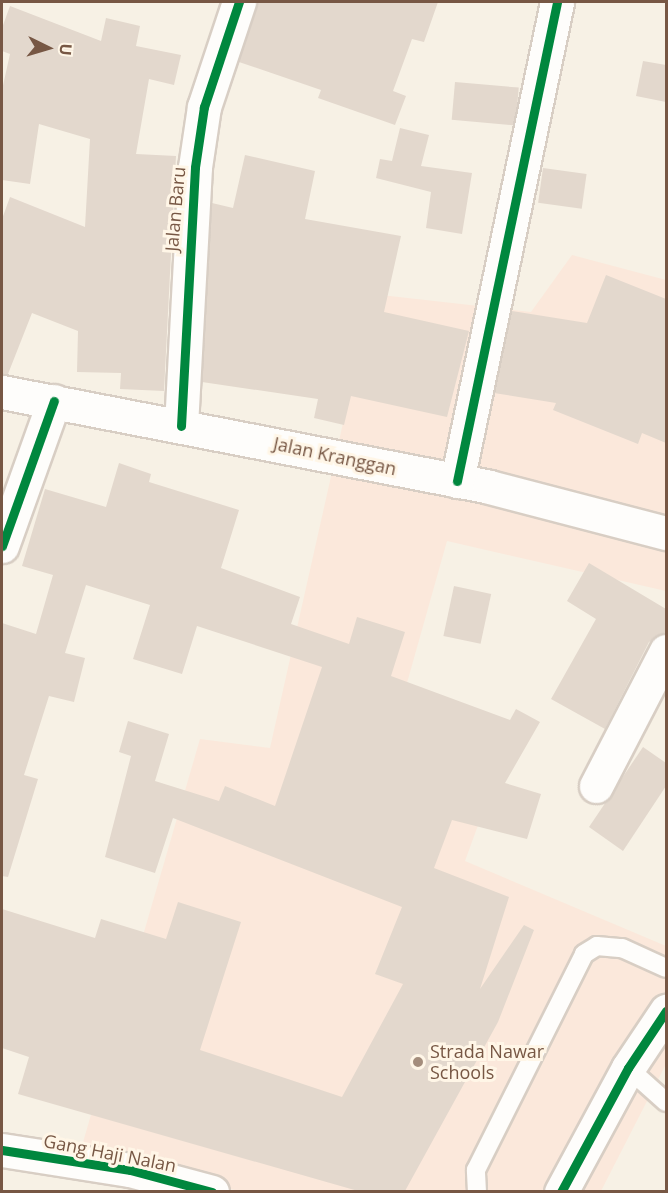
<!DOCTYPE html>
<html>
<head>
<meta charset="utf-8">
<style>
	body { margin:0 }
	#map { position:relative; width:668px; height:1193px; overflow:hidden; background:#f7f1e5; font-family:"Open Sans",sans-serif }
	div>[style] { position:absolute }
	.commercial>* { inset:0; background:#fbe8db }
	.building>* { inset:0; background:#e3d8cd; transform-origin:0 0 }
	.roads { filter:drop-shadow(2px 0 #d8cec4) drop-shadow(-2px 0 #d8cec4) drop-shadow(0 2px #d8cec4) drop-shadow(0 -2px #d8cec4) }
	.service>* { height:18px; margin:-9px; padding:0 9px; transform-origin:9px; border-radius:9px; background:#fefdfb }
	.minor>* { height:33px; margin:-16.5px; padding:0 16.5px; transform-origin:16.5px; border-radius:16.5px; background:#fefdfb }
	.tertiary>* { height:33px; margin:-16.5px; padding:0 16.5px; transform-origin:16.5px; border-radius:16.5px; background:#fefdfb }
	.secondary>* { height:33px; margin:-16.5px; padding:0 16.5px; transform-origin:16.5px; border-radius:16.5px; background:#fefdfb }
	.cycleway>* { height:9px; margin:-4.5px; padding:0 4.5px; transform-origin:4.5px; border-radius:4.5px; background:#00873e }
	.dots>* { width:16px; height:16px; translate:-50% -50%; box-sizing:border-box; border:3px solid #fff6e7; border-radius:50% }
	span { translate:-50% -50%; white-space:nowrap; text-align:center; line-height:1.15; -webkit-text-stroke:6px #fff6e7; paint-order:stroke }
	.street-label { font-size:18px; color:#775744 }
	.poi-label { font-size:18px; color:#775744 }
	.left { translate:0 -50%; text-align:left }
	.frame { position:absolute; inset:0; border:3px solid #775744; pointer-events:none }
	.north { position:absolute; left:18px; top:18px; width:60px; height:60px; -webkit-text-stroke:4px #fff6e7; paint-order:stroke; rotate:95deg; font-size:16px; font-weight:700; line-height:24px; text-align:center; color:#775744 }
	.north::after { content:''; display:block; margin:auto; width:21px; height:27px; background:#775744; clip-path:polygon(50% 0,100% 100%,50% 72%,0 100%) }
</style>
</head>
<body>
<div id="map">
	<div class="commercial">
		<div style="clip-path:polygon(572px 255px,666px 280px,666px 591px,447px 541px,394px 729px,497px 773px,465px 861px,666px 946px,666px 1064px,601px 1191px,241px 1191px,77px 1163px,200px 739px,270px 748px,372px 294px,531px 312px)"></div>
	</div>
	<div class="building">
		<div style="clip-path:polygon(257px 2px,438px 2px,424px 42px,412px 39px,393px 91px,406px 96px,395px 125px,318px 98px,321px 90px,239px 62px)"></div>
		<div style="clip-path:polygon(10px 6px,101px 41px,106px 18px,140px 26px,136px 46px,181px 55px,174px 85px,149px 79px,136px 154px,176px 156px,164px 391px,120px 389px,121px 373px,77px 372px,78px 331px,32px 313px,8px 374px,2px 374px,2px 219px,10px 197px,85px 227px,90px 139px,39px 124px,30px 184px,2px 180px,2px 90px,10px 54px,2px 51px,2px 28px)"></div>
		<div style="clip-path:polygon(643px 61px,666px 65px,666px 102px,636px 96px)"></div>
		<div style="left:455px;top:82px;width:64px;height:38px;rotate:5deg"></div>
		<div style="clip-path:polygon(400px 128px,429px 135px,421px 166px,472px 173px,462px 234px,426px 228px,431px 192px,376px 178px,380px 159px,392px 161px)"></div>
		<div style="clip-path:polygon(245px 155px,315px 171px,305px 219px,401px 236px,384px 312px,469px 331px,447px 417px,351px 396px,344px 425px,314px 418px,318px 399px,202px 382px,212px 203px,233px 208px)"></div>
		<div style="left:543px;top:168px;width:44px;height:35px;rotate:8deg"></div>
		<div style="clip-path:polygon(606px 275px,666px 299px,666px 443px,642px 433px,638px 444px,553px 410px,556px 403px,494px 393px,512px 311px,587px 323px)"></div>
		<div style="clip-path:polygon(119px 463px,151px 474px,149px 482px,239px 510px,221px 568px,300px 597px,291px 624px,349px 644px,357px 617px,405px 632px,391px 676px,510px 720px,516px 709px,540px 722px,505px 783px,541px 794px,527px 839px,452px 820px,434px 868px,509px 897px,480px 989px,524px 925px,534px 930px,498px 1022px,405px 1191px,358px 1191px,18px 1094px,29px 1057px,2px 1048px,2px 909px,95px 938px,101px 919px,166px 939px,178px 902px,241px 922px,200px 1050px,342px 1097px,403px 984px,375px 974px,402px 907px,173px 818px,155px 873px,105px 857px,131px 756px,119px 752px,128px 721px,169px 734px,155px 781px,219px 801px,225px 786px,275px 806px,322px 667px,197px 626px,182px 674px,133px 659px,150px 605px,86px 585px,65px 653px,85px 658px,74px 702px,49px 696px,24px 775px,38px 779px,8px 877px,2px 876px,2px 623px,36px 634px,53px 575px,22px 566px,45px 489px,106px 507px)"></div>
		<div style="clip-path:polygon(589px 563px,666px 609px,666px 632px,649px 642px,605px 729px,551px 699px,596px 619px,567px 601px)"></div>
		<div style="left:454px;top:586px;width:38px;height:51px;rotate:12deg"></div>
		<div style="clip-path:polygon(643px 747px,666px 763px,666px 786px,623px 851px,589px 827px)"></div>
	</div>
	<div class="roads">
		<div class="service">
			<div style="left:628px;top:1068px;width:51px;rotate:41.8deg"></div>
			<div style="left:477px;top:1192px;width:22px;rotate:-93deg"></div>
			<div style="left:476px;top:1170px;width:241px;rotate:-63.4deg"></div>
			<div style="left:584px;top:954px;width:15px;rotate:-32deg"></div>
			<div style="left:597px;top:946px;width:25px;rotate:5deg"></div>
			<div style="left:622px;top:948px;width:48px;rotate:24.4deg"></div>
		</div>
		<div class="minor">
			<div style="left:181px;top:426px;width:259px;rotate:-86.9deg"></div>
			<div style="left:195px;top:167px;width:61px;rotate:-81.5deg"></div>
			<div style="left:204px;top:107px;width:111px;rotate:-71.6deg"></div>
			<div style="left:457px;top:481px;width:489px;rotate:-78.2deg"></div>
			<div style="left:2px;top:546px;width:154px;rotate:-70.3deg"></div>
			<div style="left:596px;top:786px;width:152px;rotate:-62.6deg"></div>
			<div style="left:2px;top:1150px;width:130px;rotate:8.9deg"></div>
			<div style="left:130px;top:1170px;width:85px;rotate:15deg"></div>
		</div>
		<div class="tertiary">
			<div style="left:561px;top:1192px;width:141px;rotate:-61.6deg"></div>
			<div style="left:628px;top:1068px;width:69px;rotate:-56.3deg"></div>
		</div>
		<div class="secondary">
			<div style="left:2px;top:392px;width:496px;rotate:11deg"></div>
			<div style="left:489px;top:487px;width:183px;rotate:14.6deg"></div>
		</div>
	</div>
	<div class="cycleway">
		<div style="left:181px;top:426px;width:259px;rotate:-86.9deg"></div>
		<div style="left:195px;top:167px;width:61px;rotate:-81.5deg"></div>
		<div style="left:204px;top:107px;width:111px;rotate:-71.6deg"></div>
		<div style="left:457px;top:481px;width:489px;rotate:-78.2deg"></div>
		<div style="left:2px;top:546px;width:154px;rotate:-70.3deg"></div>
		<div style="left:2px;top:1150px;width:130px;rotate:8.9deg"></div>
		<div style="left:130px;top:1170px;width:85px;rotate:15deg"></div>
		<div style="left:561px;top:1192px;width:141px;rotate:-61.6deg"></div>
		<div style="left:628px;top:1068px;width:69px;rotate:-56.3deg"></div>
	</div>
	<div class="dots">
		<div style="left:418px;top:1062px;background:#a48d7c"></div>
	</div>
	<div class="street-label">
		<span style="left:175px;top:209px;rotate:-85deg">Jalan Baru</span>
		<span style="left:335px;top:456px;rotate:12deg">Jalan Kranggan</span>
		<span style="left:110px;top:1153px;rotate:11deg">Gang Haji Nalan</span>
	</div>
	<div class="poi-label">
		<span class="left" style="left:430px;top:1062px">Strada Nawar<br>Schools</span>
	</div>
	<div class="frame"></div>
	<div class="north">U</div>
</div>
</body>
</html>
